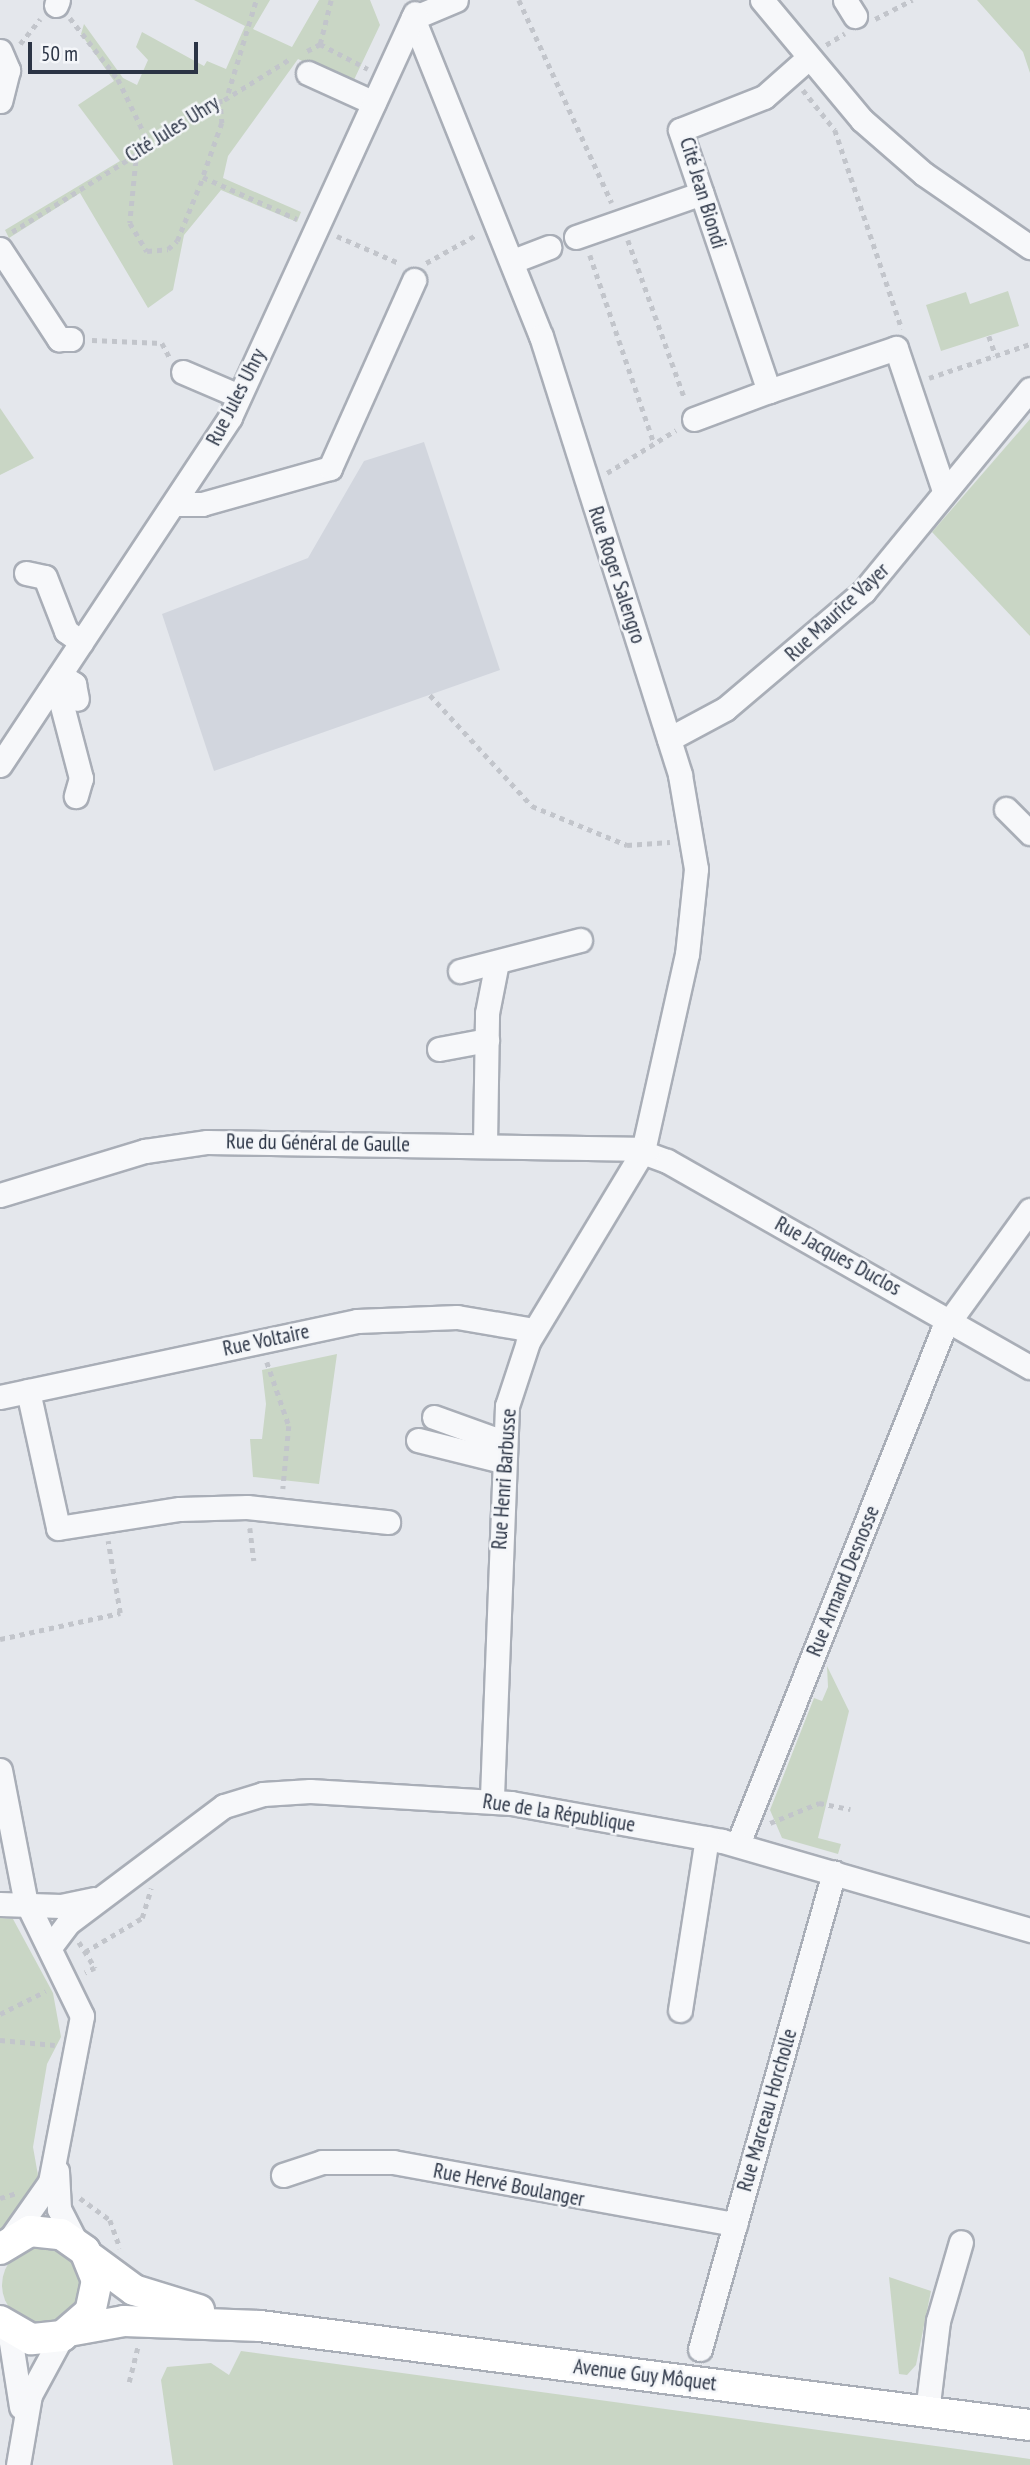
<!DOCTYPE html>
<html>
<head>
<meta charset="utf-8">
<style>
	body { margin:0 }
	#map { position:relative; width:1030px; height:2465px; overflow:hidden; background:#e4e7ec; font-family:"PT Sans Narrow",sans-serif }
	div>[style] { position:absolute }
	.built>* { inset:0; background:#d2d6de }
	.green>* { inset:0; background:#c9d6c5 }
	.round { border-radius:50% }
	.path>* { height:4.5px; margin-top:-2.25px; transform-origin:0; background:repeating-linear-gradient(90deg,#c2c5cb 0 5px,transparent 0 10px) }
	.roads { filter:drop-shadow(2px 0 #a9aeb7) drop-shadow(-2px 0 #a9aeb7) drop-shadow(0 2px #a9aeb7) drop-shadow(0 -2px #a9aeb7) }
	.minor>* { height:23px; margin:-11.5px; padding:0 11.5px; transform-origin:11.5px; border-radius:11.5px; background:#f7f8fa }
	.major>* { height:30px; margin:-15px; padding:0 15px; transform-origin:15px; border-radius:15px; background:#fff }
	span { translate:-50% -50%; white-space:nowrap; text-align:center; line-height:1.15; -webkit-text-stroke:5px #f4f6f9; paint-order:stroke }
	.street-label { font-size:21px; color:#2b3445 }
	.scale { position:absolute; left:28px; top:42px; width:170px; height:32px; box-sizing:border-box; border:4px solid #2b3445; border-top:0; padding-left:9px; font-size:21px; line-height:24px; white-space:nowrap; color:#2b3445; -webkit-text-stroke:5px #f4f6f9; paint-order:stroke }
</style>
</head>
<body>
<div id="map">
	<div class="built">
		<div style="clip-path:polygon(424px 442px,500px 670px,214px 771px,162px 614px,308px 558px,364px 461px)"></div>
	</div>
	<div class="green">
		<div style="clip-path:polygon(194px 0,270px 0,253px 29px,292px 47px,319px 0,370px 0,380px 25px,352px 84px,298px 59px,228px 156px,223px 178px,301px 212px,297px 222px,221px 190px,184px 235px,173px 290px,148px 308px,80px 193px,9px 238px,5px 230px,120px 161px,78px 105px,114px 81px,81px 34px,84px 24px,123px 78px,137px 85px,148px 60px,136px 47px,142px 32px,204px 66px,207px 61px,226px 69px,245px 26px)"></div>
		<div style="clip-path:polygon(977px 0,1030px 0,1030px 73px,1023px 52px)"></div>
		<div style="clip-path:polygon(1008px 291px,1019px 326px,941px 351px,926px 305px,966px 292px,970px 304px)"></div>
		<div style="clip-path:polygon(0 408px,34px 458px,0 475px)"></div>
		<div style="clip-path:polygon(1030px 419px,1030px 636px,932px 532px)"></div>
		<div style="clip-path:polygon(337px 1354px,319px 1484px,253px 1477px,250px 1439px,262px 1439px,266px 1404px,262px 1370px)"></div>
		<div style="clip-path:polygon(827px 1666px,849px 1711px,818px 1838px,841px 1844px,838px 1854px,782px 1838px,770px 1810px,814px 1698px,822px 1701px,828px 1687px)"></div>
		<div style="clip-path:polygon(0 1918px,13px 1919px,53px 1993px,61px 2037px,47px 2064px,33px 2147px,39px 2181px,27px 2209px,0 2229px)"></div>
		<div class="round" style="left:2px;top:2245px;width:80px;height:80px"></div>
		<div style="clip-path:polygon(889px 2277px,931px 2291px,916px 2365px,907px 2375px,899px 2374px)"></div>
		<div style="clip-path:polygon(241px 2351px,1030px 2459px,1030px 2465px,173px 2465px,161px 2380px,167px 2367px,211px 2363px,229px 2375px)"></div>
	</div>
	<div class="path">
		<div style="left:519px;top:0;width:223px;rotate:65.4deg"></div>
		<div style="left:70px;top:18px;width:78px;rotate:51.8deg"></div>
		<div style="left:118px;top:79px;width:71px;rotate:64.2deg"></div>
		<div style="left:875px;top:19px;width:42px;rotate:-27.2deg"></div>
		<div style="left:20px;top:44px;width:32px;rotate:-51deg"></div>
		<div style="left:320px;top:44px;width:45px;rotate:-76deg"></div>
		<div style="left:826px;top:45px;width:22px;rotate:-32deg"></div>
		<div style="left:307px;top:51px;width:15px;rotate:-28deg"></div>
		<div style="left:320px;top:44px;width:54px;rotate:27.5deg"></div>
		<div style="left:803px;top:90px;width:51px;rotate:51.3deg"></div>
		<div style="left:835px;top:130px;width:210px;rotate:71.4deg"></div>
		<div style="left:228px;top:93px;width:97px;rotate:-73.2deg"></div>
		<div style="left:220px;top:99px;width:24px;rotate:85deg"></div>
		<div style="left:222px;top:123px;width:57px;rotate:109.4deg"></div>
		<div style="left:203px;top:177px;width:103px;rotate:24.1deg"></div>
		<div style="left:137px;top:151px;width:72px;rotate:95.6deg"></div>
		<div style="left:130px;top:223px;width:33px;rotate:59deg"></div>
		<div style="left:147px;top:251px;width:21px;rotate:-5deg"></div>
		<div style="left:168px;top:249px;width:12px;rotate:-42deg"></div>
		<div style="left:177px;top:241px;width:69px;rotate:-67.9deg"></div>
		<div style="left:12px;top:232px;width:327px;rotate:-31.9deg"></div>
		<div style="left:337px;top:236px;width:68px;rotate:23.5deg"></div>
		<div style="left:628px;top:240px;width:169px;rotate:70.3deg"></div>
		<div style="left:590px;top:255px;width:199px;rotate:71.2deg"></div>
		<div style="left:426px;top:263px;width:57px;rotate:-29.2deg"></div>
		<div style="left:989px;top:336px;width:21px;rotate:71deg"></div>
		<div style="left:92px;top:340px;width:70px;rotate:2.5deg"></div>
		<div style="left:162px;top:343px;width:17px;rotate:62deg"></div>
		<div style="left:929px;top:378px;width:107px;rotate:-18.6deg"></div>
		<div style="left:607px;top:473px;width:81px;rotate:-31.9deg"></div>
		<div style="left:430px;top:695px;width:151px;rotate:47.4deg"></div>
		<div style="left:532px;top:806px;width:103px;rotate:22.3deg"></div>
		<div style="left:627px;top:845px;width:43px;rotate:-4deg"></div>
		<div style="left:267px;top:1362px;width:68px;rotate:71deg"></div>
		<div style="left:289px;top:1426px;width:63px;rotate:95.4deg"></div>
		<div style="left:250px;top:1528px;width:33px;rotate:83deg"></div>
		<div style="left:0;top:1639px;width:123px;rotate:-12.2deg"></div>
		<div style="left:120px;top:1613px;width:73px;rotate:-99.5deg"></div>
		<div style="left:770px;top:1823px;width:53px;rotate:-22.2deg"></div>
		<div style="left:819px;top:1803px;width:32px;rotate:11deg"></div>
		<div style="left:79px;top:1942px;width:31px;rotate:58deg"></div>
		<div style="left:95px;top:1968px;width:11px;rotate:153deg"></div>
		<div style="left:85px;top:1952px;width:66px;rotate:-30.8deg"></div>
		<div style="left:142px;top:1918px;width:31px;rotate:-73deg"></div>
		<div style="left:0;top:2014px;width:51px;rotate:-26.6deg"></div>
		<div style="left:0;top:2040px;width:55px;rotate:5.2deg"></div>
		<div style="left:0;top:2198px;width:17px;rotate:-17deg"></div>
		<div style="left:80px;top:2198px;width:37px;rotate:36deg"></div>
		<div style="left:110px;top:2220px;width:30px;rotate:70deg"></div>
		<div style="left:129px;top:2382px;width:38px;rotate:-76deg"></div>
	</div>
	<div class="roads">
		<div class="minor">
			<div style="left:456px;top:0;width:47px;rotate:157.3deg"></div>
			<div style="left:413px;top:18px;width:343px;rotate:68.1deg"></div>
			<div style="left:541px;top:336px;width:460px;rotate:72.4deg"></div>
			<div style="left:680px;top:775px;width:95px;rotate:80.3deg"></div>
			<div style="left:696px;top:869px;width:85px;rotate:96deg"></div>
			<div style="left:687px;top:954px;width:202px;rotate:102.6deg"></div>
			<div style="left:643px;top:1151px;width:223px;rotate:121.1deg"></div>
			<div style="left:528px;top:1342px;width:67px;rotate:108.2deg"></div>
			<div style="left:507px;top:1406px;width:394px;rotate:92.2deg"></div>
			<div style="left:762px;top:0;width:156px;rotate:50.2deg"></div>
			<div style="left:862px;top:120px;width:82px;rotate:41.1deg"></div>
			<div style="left:924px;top:174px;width:129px;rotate:34.6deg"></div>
			<div style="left:845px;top:0;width:19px;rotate:58deg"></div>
			<div style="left:56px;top:5px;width:5px;rotate:-68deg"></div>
			<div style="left:0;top:51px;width:21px;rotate:67deg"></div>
			<div style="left:8px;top:70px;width:32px;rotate:104deg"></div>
			<div style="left:806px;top:60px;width:56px;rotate:138.6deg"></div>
			<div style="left:764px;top:97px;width:90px;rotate:158.6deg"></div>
			<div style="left:680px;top:130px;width:276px;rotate:71.2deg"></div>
			<div style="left:769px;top:391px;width:134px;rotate:-18.7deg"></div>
			<div style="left:896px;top:348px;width:151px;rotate:71.4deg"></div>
			<div style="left:308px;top:73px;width:72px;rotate:24.4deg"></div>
			<div style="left:576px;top:237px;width:133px;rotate:-19.2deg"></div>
			<div style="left:0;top:249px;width:108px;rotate:56.8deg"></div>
			<div style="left:59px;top:339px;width:12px"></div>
			<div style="left:513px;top:261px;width:39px;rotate:-21deg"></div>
			<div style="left:183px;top:372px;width:61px;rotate:23.2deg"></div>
			<div style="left:694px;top:419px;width:80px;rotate:-20.5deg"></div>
			<div style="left:176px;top:504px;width:26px"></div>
			<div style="left:202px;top:504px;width:133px;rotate:-15.7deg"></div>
			<div style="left:330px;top:468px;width:206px;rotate:-65.9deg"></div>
			<div style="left:26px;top:573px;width:19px;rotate:12deg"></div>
			<div style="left:45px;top:577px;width:58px;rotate:68.7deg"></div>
			<div style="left:66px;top:631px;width:19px;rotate:36deg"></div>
			<div style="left:60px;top:675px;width:17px;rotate:33deg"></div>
			<div style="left:74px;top:684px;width:15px;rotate:79deg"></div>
			<div style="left:49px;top:692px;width:16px;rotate:40deg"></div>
			<div style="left:61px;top:702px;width:79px;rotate:75.3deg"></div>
			<div style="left:81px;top:778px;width:19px;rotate:106deg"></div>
			<div style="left:669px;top:739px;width:64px;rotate:-28.2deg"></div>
			<div style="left:725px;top:709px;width:182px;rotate:-40.3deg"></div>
			<div style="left:864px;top:591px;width:261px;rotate:-50.6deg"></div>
			<div style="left:0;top:765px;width:417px;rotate:-56.5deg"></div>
			<div style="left:230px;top:417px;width:444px;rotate:-65.4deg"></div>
			<div style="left:1006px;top:809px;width:34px;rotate:45deg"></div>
			<div style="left:460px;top:971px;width:124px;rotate:-14.5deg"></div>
			<div style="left:439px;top:1049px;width:49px;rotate:-10.6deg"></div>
			<div style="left:485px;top:1145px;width:132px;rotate:-89.1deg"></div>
			<div style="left:487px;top:1013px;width:52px;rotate:-78.9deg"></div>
			<div style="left:0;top:1195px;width:152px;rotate:-16.9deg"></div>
			<div style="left:145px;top:1151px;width:63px;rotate:-8.3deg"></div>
			<div style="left:207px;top:1142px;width:427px;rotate:0.9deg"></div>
			<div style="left:634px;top:1149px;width:35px;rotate:20deg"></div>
			<div style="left:667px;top:1161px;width:417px;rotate:29.6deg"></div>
			<div style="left:28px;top:1391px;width:140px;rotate:77.6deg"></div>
			<div style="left:58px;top:1528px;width:123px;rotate:-8.9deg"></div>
			<div style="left:180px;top:1509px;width:67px;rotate:-1.7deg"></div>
			<div style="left:247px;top:1507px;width:142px;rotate:6.1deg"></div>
			<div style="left:0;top:1397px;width:365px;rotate:-12deg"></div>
			<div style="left:357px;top:1321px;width:100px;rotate:-2.3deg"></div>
			<div style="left:457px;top:1317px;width:78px;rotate:9.6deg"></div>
			<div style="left:434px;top:1417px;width:73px;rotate:19.9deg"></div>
			<div style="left:418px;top:1440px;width:87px;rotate:14deg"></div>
			<div style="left:0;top:1770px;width:131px;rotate:79deg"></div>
			<div style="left:25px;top:1899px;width:130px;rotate:64deg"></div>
			<div style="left:82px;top:2016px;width:169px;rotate:100.9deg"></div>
			<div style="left:50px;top:2182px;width:70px;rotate:125.1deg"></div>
			<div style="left:738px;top:1844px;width:553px;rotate:-68.26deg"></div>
			<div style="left:943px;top:1330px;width:148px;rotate:-54.1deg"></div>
			<div style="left:0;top:1904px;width:61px;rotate:1.9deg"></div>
			<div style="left:61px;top:1906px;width:33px;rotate:-12deg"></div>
			<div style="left:50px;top:1947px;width:30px;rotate:-53deg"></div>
			<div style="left:68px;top:1923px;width:195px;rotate:-36.9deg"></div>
			<div style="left:224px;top:1806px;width:41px;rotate:-17.1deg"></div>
			<div style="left:263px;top:1794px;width:47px;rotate:-3.7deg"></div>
			<div style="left:310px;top:1791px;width:201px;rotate:3.4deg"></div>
			<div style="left:511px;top:1803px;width:214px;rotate:10.2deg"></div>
			<div style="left:722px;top:1841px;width:321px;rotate:16.1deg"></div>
			<div style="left:680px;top:2010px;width:174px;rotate:-81.1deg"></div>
			<div style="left:57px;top:2171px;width:38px;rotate:87deg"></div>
			<div style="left:59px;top:2209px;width:36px;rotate:63deg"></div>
			<div style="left:283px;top:2175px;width:41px;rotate:-18.4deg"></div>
			<div style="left:322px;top:2162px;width:71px"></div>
			<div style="left:393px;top:2162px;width:348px;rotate:10.3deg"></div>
			<div style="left:9px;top:2330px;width:78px;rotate:81.1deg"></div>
			<div style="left:700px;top:2349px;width:495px;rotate:-74.3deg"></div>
			<div style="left:927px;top:2412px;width:92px;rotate:-83.1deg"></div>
			<div style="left:938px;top:2321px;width:82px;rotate:-73.8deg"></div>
			<div style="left:18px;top:2465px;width:71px;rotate:-80.3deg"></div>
			<div style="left:30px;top:2395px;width:67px;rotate:-61.5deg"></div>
		</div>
		<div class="major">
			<div style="left:0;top:2249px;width:35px;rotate:-31deg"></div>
			<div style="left:30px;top:2231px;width:31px;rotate:6deg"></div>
			<div style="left:61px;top:2234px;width:29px;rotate:35deg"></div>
			<div style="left:85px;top:2251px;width:31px;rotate:68deg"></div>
			<div style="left:97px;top:2280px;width:33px;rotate:102deg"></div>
			<div style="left:90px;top:2312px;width:37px;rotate:139deg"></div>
			<div style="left:62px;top:2336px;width:31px;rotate:174deg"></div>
			<div style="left:31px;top:2339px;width:36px;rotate:-150deg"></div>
			<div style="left:88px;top:2256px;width:57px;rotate:36.5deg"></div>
			<div style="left:134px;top:2290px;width:68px;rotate:17.1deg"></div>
			<div style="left:74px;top:2330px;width:51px;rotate:-10.2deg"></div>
			<div style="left:124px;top:2321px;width:136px;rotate:2.1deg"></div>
			<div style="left:260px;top:2326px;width:776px;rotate:7.33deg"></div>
		</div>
	</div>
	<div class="street-label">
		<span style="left:172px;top:129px;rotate:-32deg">Cité Jules Uhry</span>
		<span style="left:703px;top:193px;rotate:73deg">Cité Jean Biondi</span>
		<span style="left:236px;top:397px;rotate:-63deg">Rue Jules Uhry</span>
		<span style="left:617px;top:575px;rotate:72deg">Rue Roger Salengro</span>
		<span style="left:837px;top:612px;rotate:-43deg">Rue Maurice Vayer</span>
		<span style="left:318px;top:1143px;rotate:1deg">Rue du Général de Gaulle</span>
		<span style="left:838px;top:1256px;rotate:29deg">Rue Jacques Duclos</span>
		<span style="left:266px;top:1340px;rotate:-12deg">Rue Voltaire</span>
		<span style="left:504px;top:1479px;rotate:-86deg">Rue Henri Barbusse</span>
		<span style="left:843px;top:1581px;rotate:-68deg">Rue Armand Desnosse</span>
		<span style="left:559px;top:1813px;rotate:9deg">Rue de la République</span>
		<span style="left:767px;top:2110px;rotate:-74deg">Rue Marceau Horcholle</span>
		<span style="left:509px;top:2185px;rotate:11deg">Rue Hervé Boulanger</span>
		<span style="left:645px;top:2375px;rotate:7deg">Avenue Guy Môquet</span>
	</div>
	<div class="scale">50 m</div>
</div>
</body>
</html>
